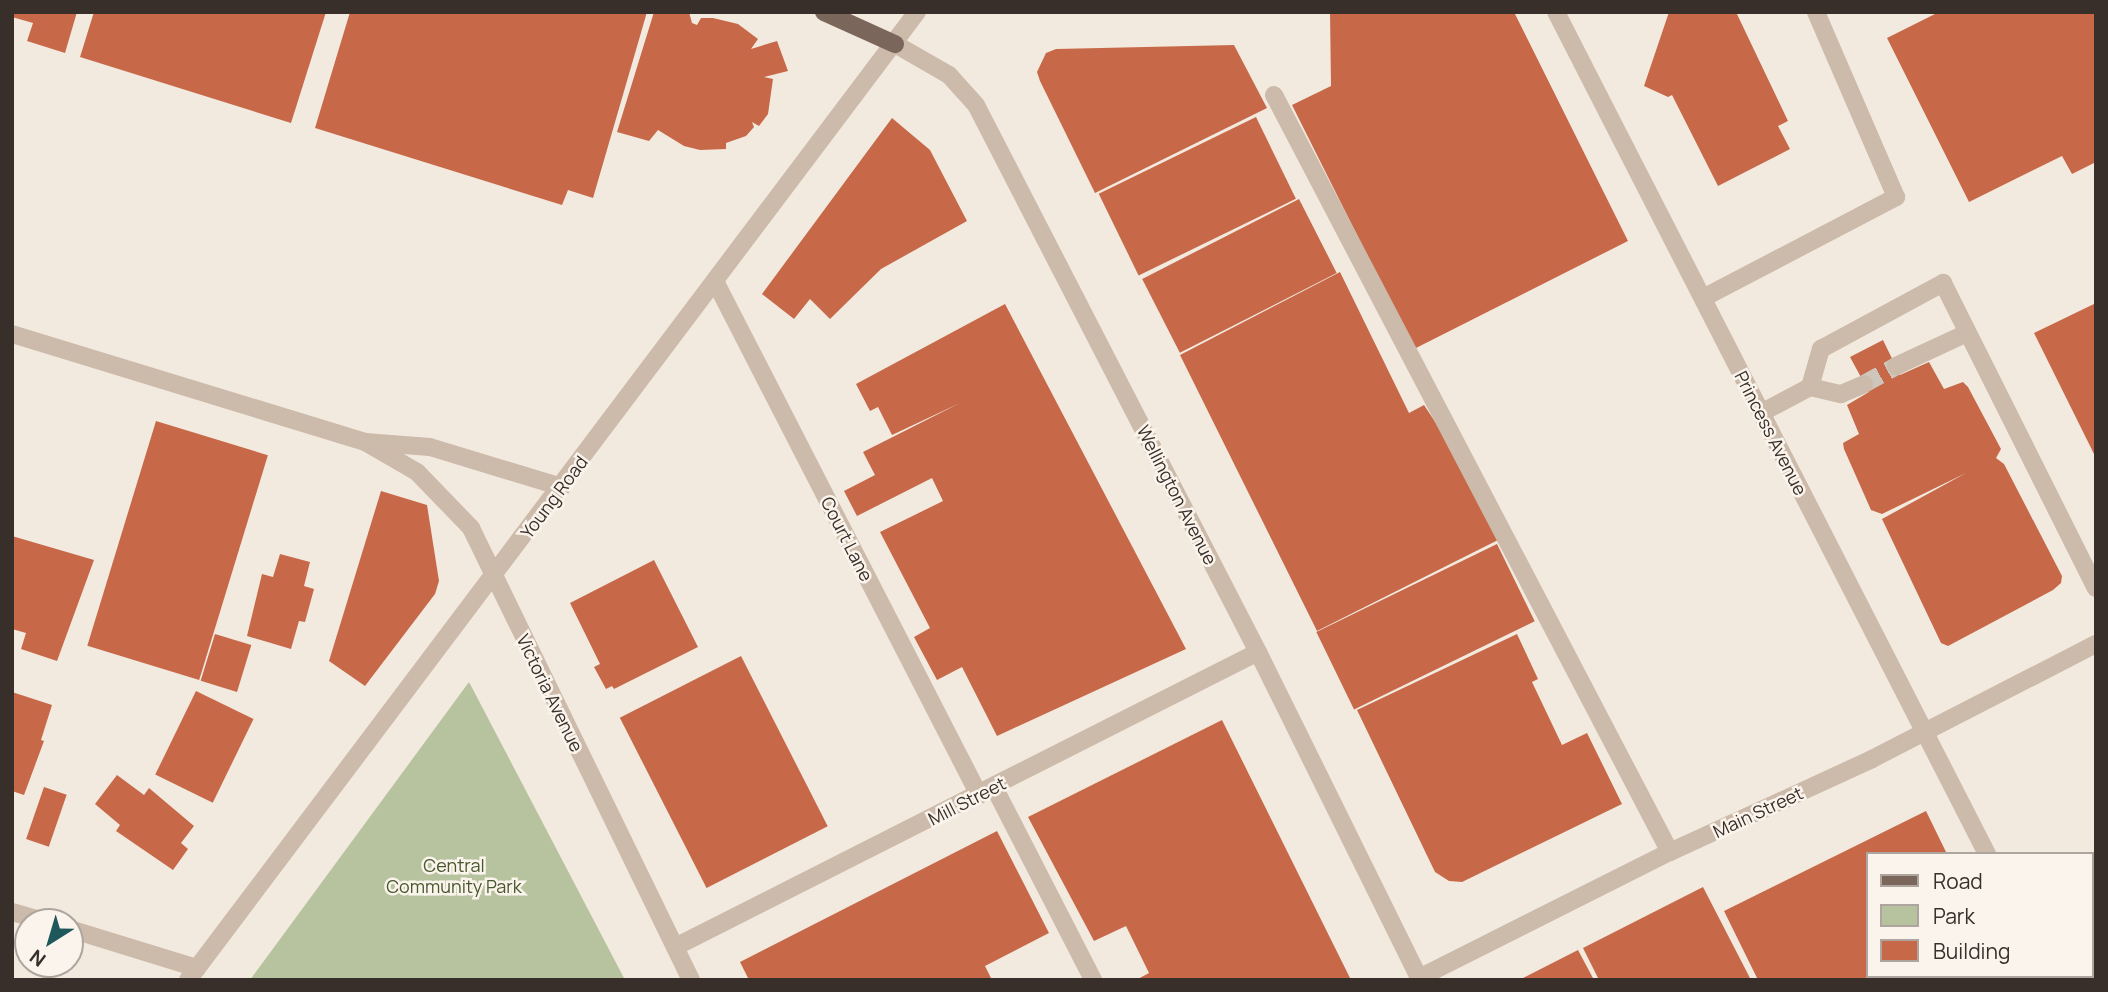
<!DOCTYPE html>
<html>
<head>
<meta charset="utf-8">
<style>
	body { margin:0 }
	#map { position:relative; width:2108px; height:992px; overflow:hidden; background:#f3eadf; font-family:Manrope,sans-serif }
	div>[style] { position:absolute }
	.green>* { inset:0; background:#b6c39e }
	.building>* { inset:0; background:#c76949; transform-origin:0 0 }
	.minor-tunnel>* { height:18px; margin-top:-9px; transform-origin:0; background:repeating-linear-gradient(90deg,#cec5bb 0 18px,transparent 0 27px) }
	.minor>* { height:18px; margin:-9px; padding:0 9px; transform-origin:9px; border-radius:9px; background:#ccbaaa }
	.major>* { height:18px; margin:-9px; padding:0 9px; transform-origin:9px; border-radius:9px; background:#7b665b }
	span { translate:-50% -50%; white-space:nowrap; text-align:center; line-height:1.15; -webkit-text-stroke:5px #faf4ec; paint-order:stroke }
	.street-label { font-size:18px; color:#392f2a }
	.park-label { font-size:18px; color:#48582d }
	.frame { position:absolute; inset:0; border:14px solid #392f2a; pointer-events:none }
	.legend { position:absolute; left:1866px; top:852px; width:228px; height:126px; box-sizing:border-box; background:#faf4ec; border:2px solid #ada59e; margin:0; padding:9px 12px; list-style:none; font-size:21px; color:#392f2a }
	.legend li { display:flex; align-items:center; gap:14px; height:35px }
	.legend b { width:35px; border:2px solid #ada59e }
	.north { position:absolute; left:14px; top:908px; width:70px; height:70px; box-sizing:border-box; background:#faf4ec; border:2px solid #ada59e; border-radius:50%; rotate:217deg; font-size:19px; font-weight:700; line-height:28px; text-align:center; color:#392f2a }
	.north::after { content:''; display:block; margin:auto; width:24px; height:32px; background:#1e575c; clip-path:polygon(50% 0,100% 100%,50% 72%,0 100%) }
</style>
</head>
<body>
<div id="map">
	<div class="green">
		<div style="clip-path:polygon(469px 682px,625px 980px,250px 980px)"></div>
	</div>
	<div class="building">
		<div style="clip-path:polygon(12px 12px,77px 12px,65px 53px,27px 41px,33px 23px,12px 17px)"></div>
		<div style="clip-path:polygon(94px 12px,326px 12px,291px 123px,80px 57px)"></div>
		<div style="clip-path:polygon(350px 12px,647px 12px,593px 198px,568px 190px,562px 205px,315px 128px)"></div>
		<div style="clip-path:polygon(654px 12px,689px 12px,692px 23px,697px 25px,701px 18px,713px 18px,738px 24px,758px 39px,751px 49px,777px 41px,788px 71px,764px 77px,773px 79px,768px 114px,759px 126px,752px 122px,754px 127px,746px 136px,726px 143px,726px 149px,700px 150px,684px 146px,658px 130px,649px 141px,617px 132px)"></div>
		<div style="clip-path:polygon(1330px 12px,1514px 12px,1628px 241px,1414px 349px,1292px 105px,1331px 86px)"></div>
		<div style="clip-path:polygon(1669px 12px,1736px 12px,1788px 121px,1778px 126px,1790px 149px,1718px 186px,1672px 95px,1668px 97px,1644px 86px)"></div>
		<div style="clip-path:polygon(1939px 12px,2096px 12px,2096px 162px,2072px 174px,2062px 156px,1969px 202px,1887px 38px)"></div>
		<div style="clip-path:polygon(1234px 45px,1267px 108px,1095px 193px,1040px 81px,1037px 72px,1046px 53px,1056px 49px)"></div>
		<div style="left:1256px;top:117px;width:91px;height:175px;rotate:64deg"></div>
		<div style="clip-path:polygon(892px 118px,930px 150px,967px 221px,881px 269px,830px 319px,810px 299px,794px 319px,762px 294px)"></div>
		<div style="left:1299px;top:199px;width:83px;height:176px;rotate:63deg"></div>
		<div style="clip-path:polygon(1340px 272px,1409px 413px,1424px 405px,1449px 443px,1498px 540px,1317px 631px,1180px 355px)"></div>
		<div style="clip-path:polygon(2096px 303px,2096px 458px,2034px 333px)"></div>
		<div style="clip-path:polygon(1005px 304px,1186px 649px,997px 736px,962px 667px,937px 680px,914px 637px,930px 628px,880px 532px,943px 501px,932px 478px,857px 516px,844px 491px,875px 475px,863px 452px,960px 403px,892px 435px,878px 407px,870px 411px,856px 384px)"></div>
		<div style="clip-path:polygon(1883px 340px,1900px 375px,1929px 362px,1944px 389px,1963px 382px,1968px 387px,2001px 449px,1996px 458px,2004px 464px,2062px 576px,2061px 583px,2053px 590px,1948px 646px,1941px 643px,1882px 519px,1966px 473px,1882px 514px,1871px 510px,1844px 449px,1843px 443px,1859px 434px,1847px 405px,1869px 392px,1850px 357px)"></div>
		<div style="left:156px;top:421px;width:117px;height:235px;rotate:17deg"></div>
		<div style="clip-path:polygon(381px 491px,427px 505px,439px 581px,435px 594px,365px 686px,329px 661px)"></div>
		<div style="clip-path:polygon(12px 536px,94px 560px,57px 661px,21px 649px,26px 633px,12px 629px)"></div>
		<div style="left:1497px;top:544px;width:86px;height:201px;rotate:64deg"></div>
		<div style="clip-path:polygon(280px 554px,310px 562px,304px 586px,314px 589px,305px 622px,299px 621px,291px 649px,247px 636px,262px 574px,273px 577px)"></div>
		<div style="clip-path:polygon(654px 560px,698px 647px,614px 689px,612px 686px,606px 689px,594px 667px,600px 664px,570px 603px)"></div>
		<div style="left:215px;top:634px;width:38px;height:49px;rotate:17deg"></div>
		<div style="clip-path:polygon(1517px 634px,1538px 679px,1532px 682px,1562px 745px,1587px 733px,1622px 804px,1462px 882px,1449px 881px,1435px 872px,1357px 710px)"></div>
		<div style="left:741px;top:656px;width:191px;height:136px;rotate:63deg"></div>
		<div style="left:196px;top:691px;width:64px;height:93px;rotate:26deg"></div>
		<div style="clip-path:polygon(12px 692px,52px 705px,41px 740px,44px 741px,24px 795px,12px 791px)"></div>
		<div style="clip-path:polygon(1222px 720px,1351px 980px,1136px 980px,1149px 973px,1126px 926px,1094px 941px,1028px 817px)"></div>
		<div style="clip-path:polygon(117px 775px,144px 795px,149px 788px,194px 826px,181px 843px,188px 849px,173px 870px,116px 831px,120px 825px,95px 804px)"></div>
		<div style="left:44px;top:787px;width:24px;height:55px;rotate:19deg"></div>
		<div style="clip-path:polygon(1926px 811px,1947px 854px,1868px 854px,1868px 976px,2010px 976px,2012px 980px,1758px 980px,1724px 911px)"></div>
		<div style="clip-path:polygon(997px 831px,1049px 933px,985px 966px,992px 980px,749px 980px,740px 962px)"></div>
		<div style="clip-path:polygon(1703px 887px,1751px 980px,1599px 980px,1583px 948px)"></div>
		<div style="clip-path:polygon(1578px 950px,1594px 980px,1519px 980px)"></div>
	</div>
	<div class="minor-tunnel">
		<div style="left:1864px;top:384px;width:37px;rotate:-29deg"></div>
	</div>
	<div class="minor">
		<div style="left:1556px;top:12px;width:946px;rotate:62.89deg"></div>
		<div style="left:895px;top:44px;width:62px;rotate:29.9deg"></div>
		<div style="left:949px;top:75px;width:40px;rotate:48deg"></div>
		<div style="left:976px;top:105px;width:615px;rotate:62.73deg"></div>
		<div style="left:1258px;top:652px;width:366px;rotate:63.7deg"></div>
		<div style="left:1274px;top:95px;width:854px;rotate:62.39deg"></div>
		<div style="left:716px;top:283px;width:576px;rotate:62.81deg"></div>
		<div style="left:1703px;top:298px;width:218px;rotate:-27.6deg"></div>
		<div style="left:1896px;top:197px;width:202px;rotate:-113.4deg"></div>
		<div style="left:12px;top:334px;width:369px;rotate:17deg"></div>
		<div style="left:365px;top:442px;width:65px;rotate:4.4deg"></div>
		<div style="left:430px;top:447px;width:138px;rotate:16.9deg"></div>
		<div style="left:1896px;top:366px;width:78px;rotate:-24.9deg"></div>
		<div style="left:1810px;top:387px;width:40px;rotate:-74deg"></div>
		<div style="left:1821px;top:349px;width:139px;rotate:-28.4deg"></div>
		<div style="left:1943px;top:283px;width:341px;rotate:63.4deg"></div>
		<div style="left:1761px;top:413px;width:55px;rotate:-28deg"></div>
		<div style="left:1810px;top:387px;width:32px;rotate:13deg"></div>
		<div style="left:1841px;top:394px;width:25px;rotate:-23deg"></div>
		<div style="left:365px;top:442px;width:60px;rotate:30deg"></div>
		<div style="left:417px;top:472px;width:78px;rotate:46deg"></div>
		<div style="left:471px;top:528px;width:503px;rotate:64.05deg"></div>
		<div style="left:994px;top:787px;width:217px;rotate:62.8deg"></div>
		<div style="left:12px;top:912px;width:35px;rotate:16deg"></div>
		<div style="left:70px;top:929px;width:133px;rotate:17.1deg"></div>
		<div style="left:675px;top:947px;width:653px;rotate:-26.84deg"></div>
		<div style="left:2049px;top:976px;width:4px;rotate:63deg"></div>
		<div style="left:1419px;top:978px;width:281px;rotate:-26.7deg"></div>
		<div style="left:1670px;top:852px;width:222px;rotate:-24.7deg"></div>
		<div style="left:1872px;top:759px;width:252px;rotate:-27.2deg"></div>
		<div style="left:188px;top:980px;width:1212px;rotate:-53.02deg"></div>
	</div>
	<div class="major">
		<div style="left:824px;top:12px;width:78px;rotate:24.3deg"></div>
	</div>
	<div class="street-label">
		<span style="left:1771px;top:433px;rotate:63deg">Princess Avenue</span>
		<span style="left:1177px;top:495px;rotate:63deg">Wellington Avenue</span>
		<span style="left:554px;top:497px;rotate:-53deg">Young Road</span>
		<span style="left:847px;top:539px;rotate:63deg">Court Lane</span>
		<span style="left:550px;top:693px;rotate:64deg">Victoria Avenue</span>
		<span style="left:967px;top:801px;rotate:-27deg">Mill Street</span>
		<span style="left:1758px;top:812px;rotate:-25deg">Main Street</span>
	</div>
	<div class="park-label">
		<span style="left:454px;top:876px">Central<br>Community Park</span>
	</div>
	<div class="frame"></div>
	<ul class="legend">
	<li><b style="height:9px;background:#7b665b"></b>Road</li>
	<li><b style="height:19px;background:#b6c39e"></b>Park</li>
	<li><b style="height:19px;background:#c76949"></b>Building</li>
	</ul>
	<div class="north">N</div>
</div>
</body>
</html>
